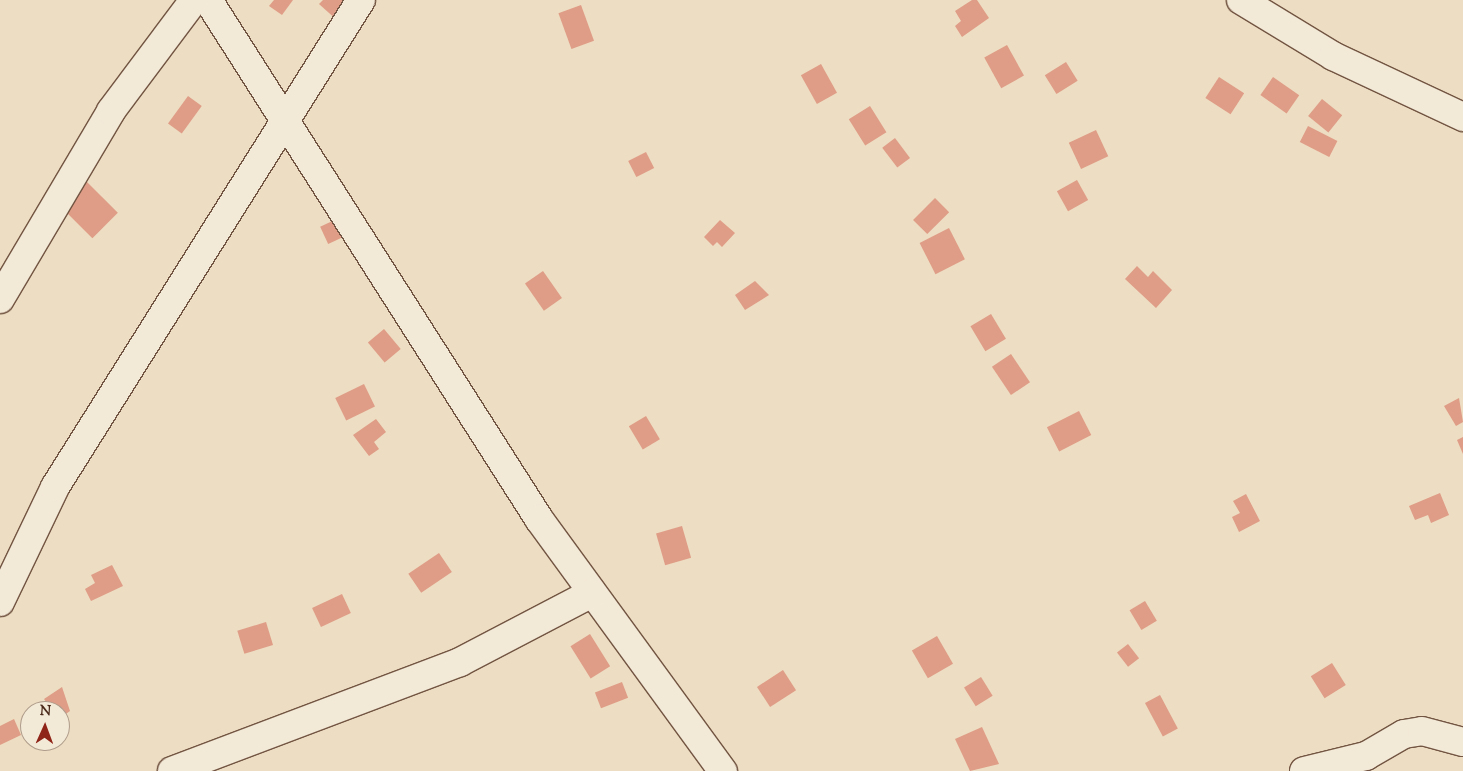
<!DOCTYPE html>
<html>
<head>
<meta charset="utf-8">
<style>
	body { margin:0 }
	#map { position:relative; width:1463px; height:771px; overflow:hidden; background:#edddc2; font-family:"Sorts Mill Goudy",serif }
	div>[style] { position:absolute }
	.building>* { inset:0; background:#df9c86; transform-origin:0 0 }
	.roads { filter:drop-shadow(1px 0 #725542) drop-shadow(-1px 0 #725542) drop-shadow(0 1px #725542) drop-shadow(0 -1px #725542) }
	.minor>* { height:28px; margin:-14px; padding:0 14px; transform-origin:14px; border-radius:14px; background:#f3e9d7 }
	span { translate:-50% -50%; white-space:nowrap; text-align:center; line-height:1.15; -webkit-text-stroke:5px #f3e9d7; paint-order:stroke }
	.north { position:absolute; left:20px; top:701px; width:50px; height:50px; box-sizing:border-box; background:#f3e9d7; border:1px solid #af9c8b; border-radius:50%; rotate:2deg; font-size:14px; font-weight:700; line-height:20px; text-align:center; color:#492818 }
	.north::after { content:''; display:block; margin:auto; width:18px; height:22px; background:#8f2418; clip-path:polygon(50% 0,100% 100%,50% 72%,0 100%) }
</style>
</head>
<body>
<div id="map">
	<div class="building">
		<div style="clip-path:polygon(274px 0,293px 0,282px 15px,269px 6px)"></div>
		<div style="clip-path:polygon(323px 0,355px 0,338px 21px,319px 4px)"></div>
		<div style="clip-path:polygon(972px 0,977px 0,989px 18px,962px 37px,955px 26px,961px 21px,955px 11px)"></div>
		<div style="left:581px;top:5px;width:38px;height:24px;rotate:70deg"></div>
		<div style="left:1007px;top:45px;width:35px;height:26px;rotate:61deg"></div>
		<div style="left:1066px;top:62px;width:22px;height:25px;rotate:58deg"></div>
		<div style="left:821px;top:64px;width:33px;height:23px;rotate:61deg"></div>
		<div style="left:1219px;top:77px;width:30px;height:25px;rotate:33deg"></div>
		<div style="left:1273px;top:77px;width:32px;height:22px;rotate:35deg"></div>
		<div style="left:188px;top:96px;width:17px;height:34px;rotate:36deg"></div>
		<div style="left:1322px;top:99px;width:26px;height:22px;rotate:39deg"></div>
		<div style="left:870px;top:106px;width:31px;height:25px;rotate:58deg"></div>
		<div style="left:1308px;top:126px;width:33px;height:18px;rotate:27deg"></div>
		<div style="left:1096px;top:130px;width:29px;height:30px;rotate:65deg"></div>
		<div style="left:895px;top:138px;width:25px;height:16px;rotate:53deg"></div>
		<div style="left:646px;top:152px;width:18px;height:20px;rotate:63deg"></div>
		<div style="left:1077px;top:180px;width:23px;height:23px;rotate:61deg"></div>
		<div style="left:86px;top:181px;width:45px;height:36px;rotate:45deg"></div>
		<div style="left:935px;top:198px;width:20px;height:31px;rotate:45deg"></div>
		<div style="left:341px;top:217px;width:19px;height:23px;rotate:65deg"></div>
		<div style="clip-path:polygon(720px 220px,735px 233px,722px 247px,717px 242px,713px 246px,704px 237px)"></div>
		<div style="left:949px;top:228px;width:35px;height:33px;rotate:63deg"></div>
		<div style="clip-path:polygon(1137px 266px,1148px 277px,1153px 271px,1172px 290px,1156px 308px,1125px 279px)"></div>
		<div style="left:543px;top:271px;width:33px;height:22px;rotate:55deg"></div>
		<div style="clip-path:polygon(755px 281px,769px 295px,745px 310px,735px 295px)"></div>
		<div style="left:991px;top:314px;width:29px;height:24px;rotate:59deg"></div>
		<div style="left:384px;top:329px;width:26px;height:21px;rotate:50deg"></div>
		<div style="left:1011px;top:354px;width:34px;height:23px;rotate:56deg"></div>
		<div style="left:364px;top:384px;width:25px;height:32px;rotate:64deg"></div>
		<div style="clip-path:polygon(1459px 398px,1463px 422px,1456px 426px,1444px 406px)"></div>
		<div style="left:1079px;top:411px;width:27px;height:36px;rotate:63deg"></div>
		<div style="left:646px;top:416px;width:27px;height:20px;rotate:59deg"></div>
		<div style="clip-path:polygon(376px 419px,386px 432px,374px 442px,379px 449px,369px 456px,353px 435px)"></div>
		<div style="clip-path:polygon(1463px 437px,1463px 454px,1457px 440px)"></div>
		<div style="clip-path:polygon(1440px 493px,1449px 515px,1431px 523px,1428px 515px,1415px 520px,1409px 506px)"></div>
		<div style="clip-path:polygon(1246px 494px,1260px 521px,1239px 532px,1232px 517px,1240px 513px,1233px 501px)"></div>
		<div style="left:682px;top:526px;width:33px;height:27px;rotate:74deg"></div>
		<div style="left:439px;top:553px;width:23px;height:37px;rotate:56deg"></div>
		<div style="clip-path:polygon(112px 565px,123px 586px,91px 601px,85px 589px,95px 583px,91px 575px)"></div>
		<div style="left:342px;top:594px;width:21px;height:33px;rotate:65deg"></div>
		<div style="left:1145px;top:601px;width:23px;height:18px;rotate:59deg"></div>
		<div style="left:266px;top:622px;width:24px;height:30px;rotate:73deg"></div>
		<div style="left:590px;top:634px;width:38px;height:23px;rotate:58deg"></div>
		<div style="left:937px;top:636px;width:32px;height:29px;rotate:60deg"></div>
		<div style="left:1128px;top:644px;width:18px;height:14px;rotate:52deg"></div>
		<div style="left:1332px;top:663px;width:26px;height:25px;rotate:58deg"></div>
		<div style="left:783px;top:670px;width:24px;height:31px;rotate:57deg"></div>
		<div style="left:981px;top:677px;width:22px;height:20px;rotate:58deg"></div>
		<div style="left:622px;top:682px;width:17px;height:29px;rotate:69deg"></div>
		<div style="clip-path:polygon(62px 687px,70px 711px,60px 718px,60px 711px,53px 711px,44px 699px)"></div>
		<div style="left:1160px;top:695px;width:38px;height:17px;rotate:62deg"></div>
		<div style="clip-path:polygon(14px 719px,21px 735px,0 745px,0 726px)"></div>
		<div style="clip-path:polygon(982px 727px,999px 764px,970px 771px,955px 739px)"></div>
	</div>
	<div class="roads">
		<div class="minor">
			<div style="left:208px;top:0;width:616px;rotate:57.47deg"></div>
			<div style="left:539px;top:519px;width:312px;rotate:53.9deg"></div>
			<div style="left:1241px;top:0;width:108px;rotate:31.3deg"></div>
			<div style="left:1333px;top:56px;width:144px;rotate:25.1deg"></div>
			<div style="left:0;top:299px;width:218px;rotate:-59.4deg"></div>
			<div style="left:111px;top:111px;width:139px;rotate:-53.2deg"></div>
			<div style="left:0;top:602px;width:127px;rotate:-64.4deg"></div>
			<div style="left:55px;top:487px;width:575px;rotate:-57.86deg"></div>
			<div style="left:172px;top:771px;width:308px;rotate:-20.7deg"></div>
			<div style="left:460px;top:662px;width:149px;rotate:-27.6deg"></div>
			<div style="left:1304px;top:771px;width:64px;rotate:-13.6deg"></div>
			<div style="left:1366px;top:756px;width:44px;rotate:-30.1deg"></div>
			<div style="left:1404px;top:734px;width:18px;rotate:-9deg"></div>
			<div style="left:1422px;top:731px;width:42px;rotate:15deg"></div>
		</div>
	</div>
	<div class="north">N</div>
</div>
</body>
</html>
